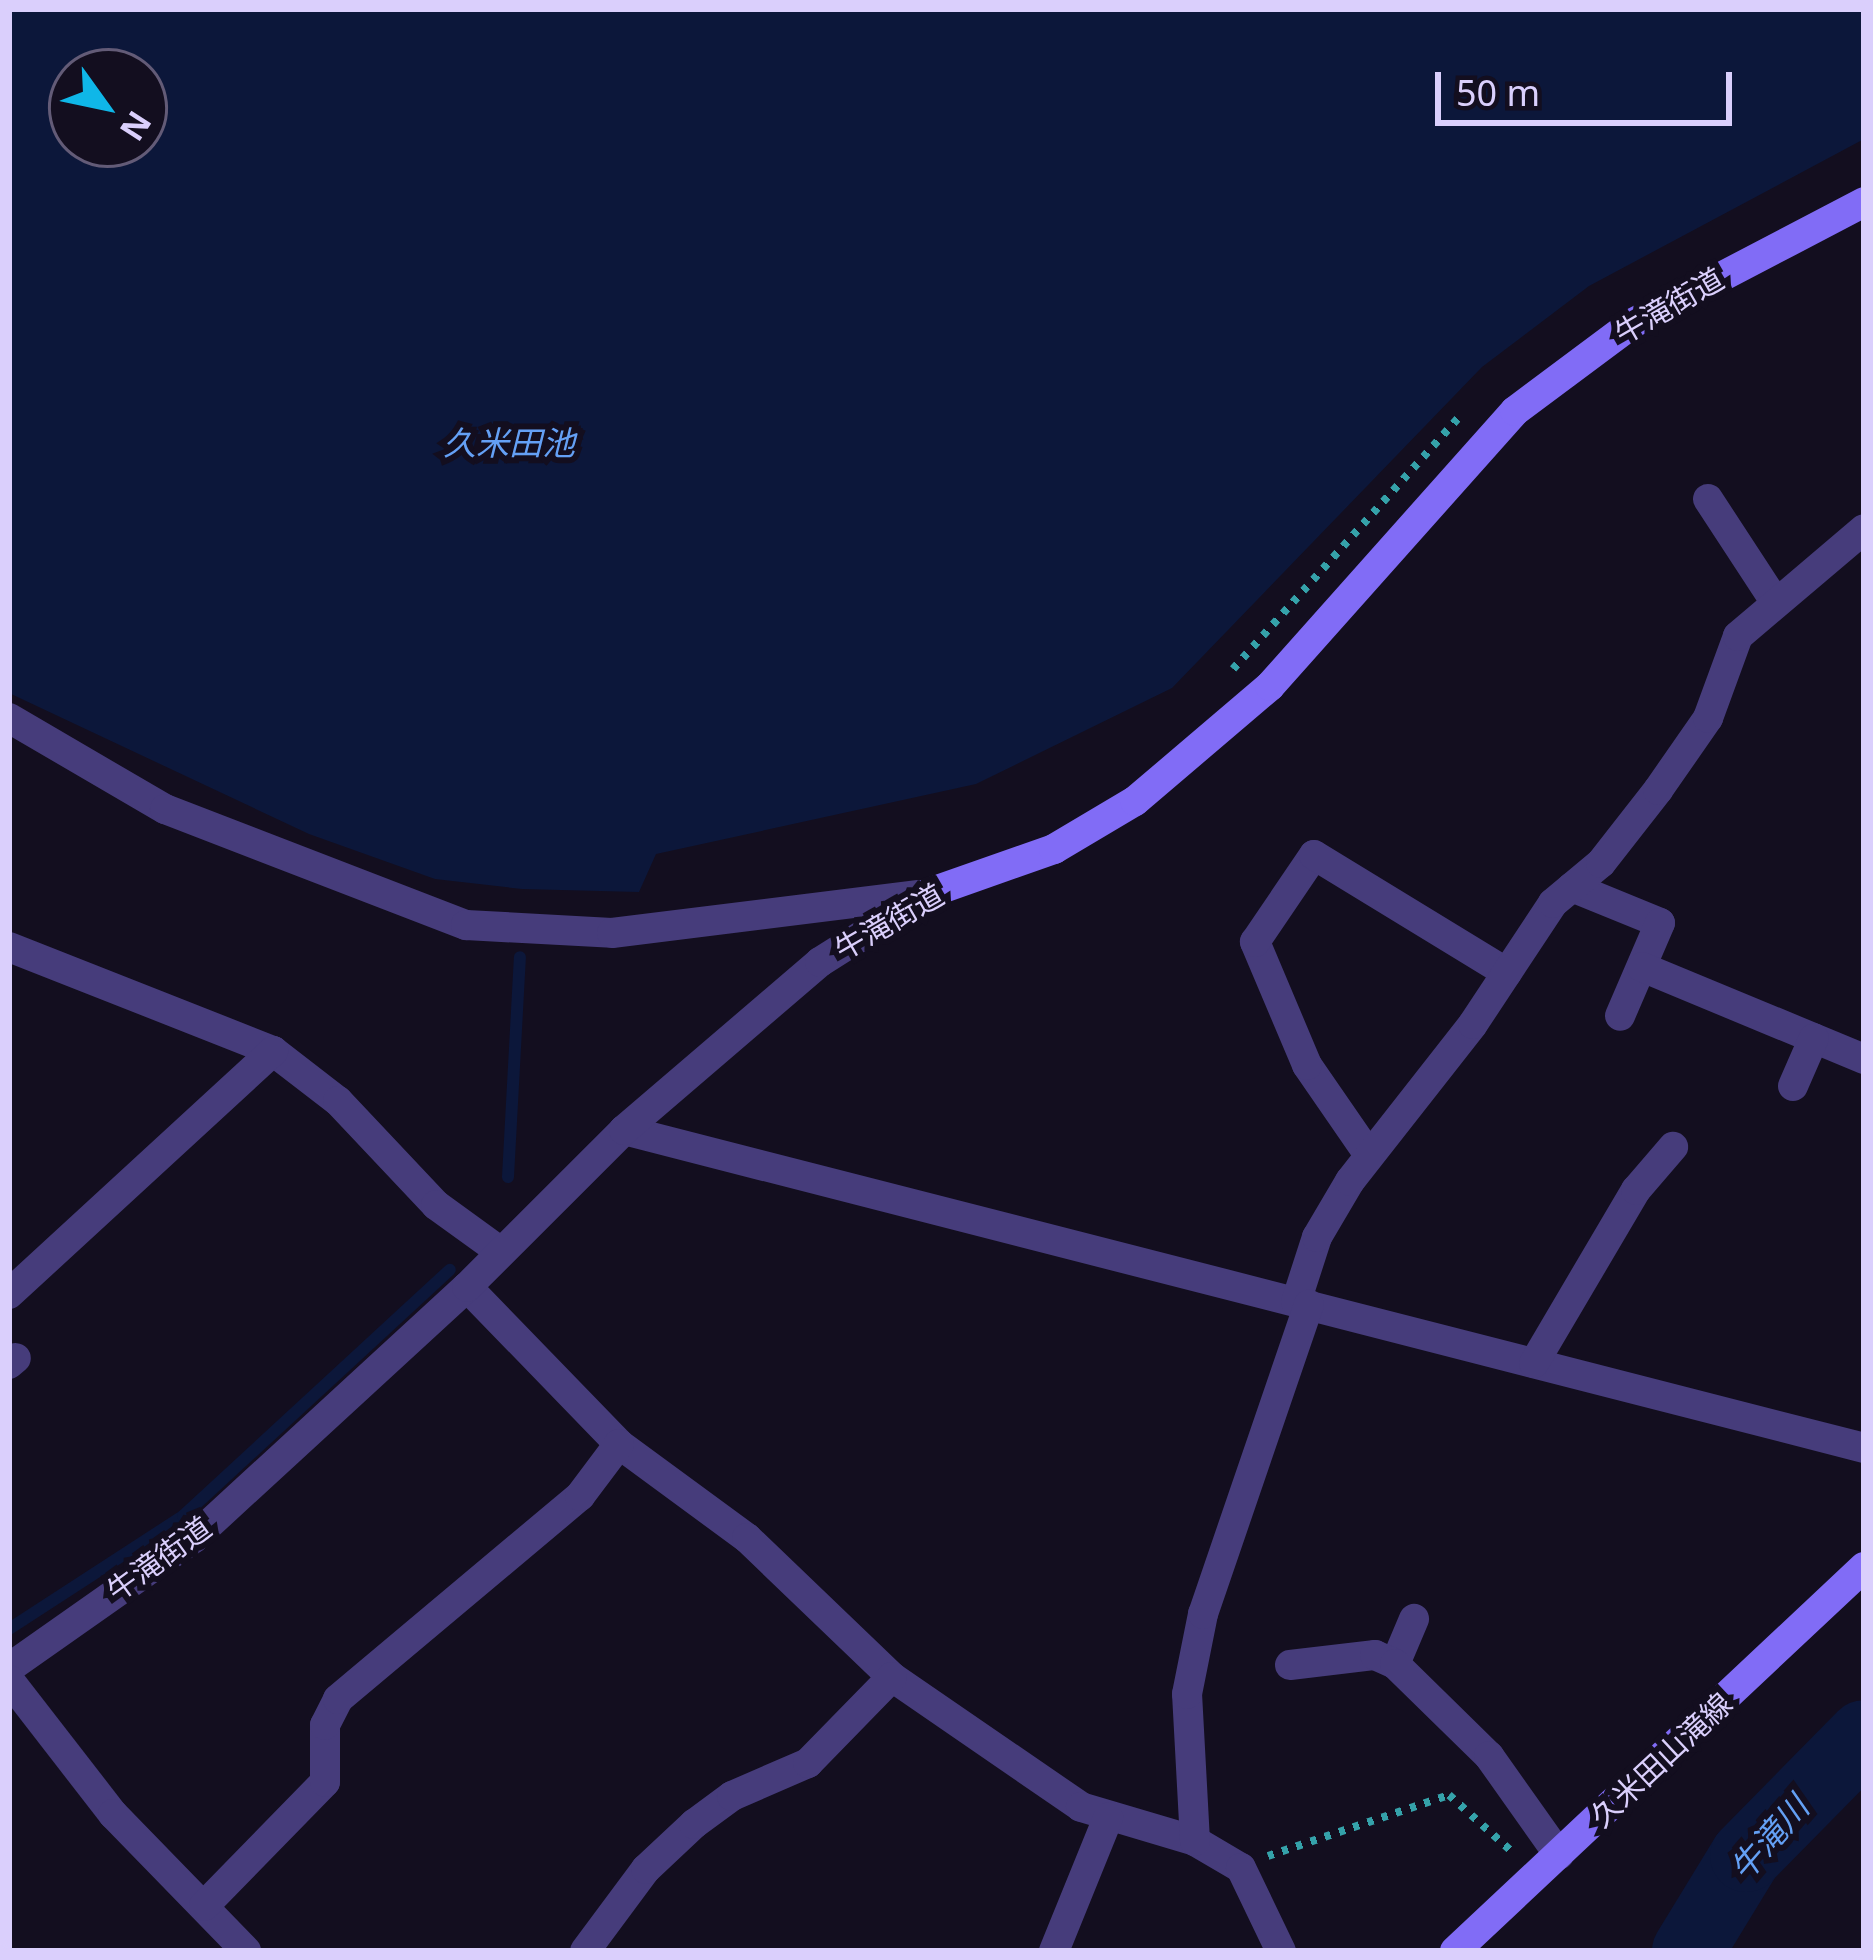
<!DOCTYPE html>
<html>
<head>
<meta charset="utf-8">
<style>
	body { margin:0 }
	#map { position:relative; width:1873px; height:1960px; overflow:hidden; background:#130e1f; font-family:"Noto Sans","Noto Sans JP",sans-serif }
	div>[style] { position:absolute }
	.water>* { inset:0; background:#0c173a }
	.stream>* { height:12px; margin:-6px; padding:0 6px; transform-origin:6px; border-radius:6px; background:#0c173a }
	.river>* { height:72px; margin:-36px; padding:0 36px; transform-origin:36px; border-radius:36px; background:#0c173a }
	.path>* { height:8px; margin-top:-4px; transform-origin:0; background:repeating-linear-gradient(90deg,#35a2aa 0 6px,transparent 0 15px) }
	.street>* { height:30px; margin:-15px; padding:0 15px; transform-origin:15px; border-radius:15px; background:#463c7b }
	.secondary>* { height:30px; margin:-15px; padding:0 15px; transform-origin:15px; border-radius:15px; background:#816cf6 }
	span { translate:-50% -50%; white-space:nowrap; text-align:center; line-height:1.15; -webkit-text-stroke:12px #130e1f; paint-order:stroke }
	.street-label { font-size:30px; color:#dacffc }
	.water-label { font-size:33px; color:#64a0f5; font-style:italic }
	.frame { position:absolute; inset:0; border:12px solid #dacffc; pointer-events:none }
	.north { position:absolute; left:48px; top:48px; width:120px; height:120px; box-sizing:border-box; background:#130e1f; border:3px solid #635b77; border-radius:50%; rotate:123deg; font-size:33px; font-weight:700; line-height:48px; text-align:center; color:#dacffc }
	.north::after { content:''; display:block; margin:auto; width:42px; height:54px; background:#0fb7e8; clip-path:polygon(50% 0,100% 100%,50% 72%,0 100%) }
	.scale { position:absolute; left:1435px; top:72px; width:297px; height:54px; box-sizing:border-box; border:6px solid #dacffc; border-top:0; padding-left:15px; font-size:36px; line-height:42px; white-space:nowrap; color:#dacffc; -webkit-text-stroke:9px #130e1f; paint-order:stroke }
</style>
</head>
<body>
<div id="map">
	<div class="water">
		<div style="clip-path:polygon(evenodd,9px 9px,1864px 9px,1864px 139px,1589px 286px,1482px 367px,1172px 688px,976px 784px,656px 854px,639px 892px,522px 889px,435px 879px,309px 834px,9px 693px,9px 9px,72px 72px,144px 72px,144px 144px,72px 144px,72px 72px)"></div>
	</div>
	<div class="stream">
		<div style="left:508px;top:1177px;width:220px;rotate:-86.9deg"></div>
		<div style="left:9px;top:1629px;width:207px;rotate:-33deg"></div>
		<div style="left:183px;top:1516px;width:363px;rotate:-42.7deg"></div>
	</div>
	<div class="river">
		<div style="left:1688px;top:1951px;width:111px;rotate:-58.6deg"></div>
		<div style="left:1746px;top:1856px;width:168px;rotate:-45.5deg"></div>
	</div>
	<div class="path">
		<div style="left:1233px;top:669px;width:344px;rotate:-48.1deg"></div>
		<div style="left:1268px;top:1856px;width:191px;rotate:-18.6deg"></div>
		<div style="left:1449px;top:1795px;width:82px;rotate:42deg"></div>
	</div>
	<div class="street">
		<div style="left:1708px;top:499px;width:121px;rotate:56.8deg"></div>
		<div style="left:9px;top:718px;width:181px;rotate:30.3deg"></div>
		<div style="left:165px;top:809px;width:323px;rotate:21.1deg"></div>
		<div style="left:466px;top:925px;width:146px;rotate:3.1deg"></div>
		<div style="left:612px;top:933px;width:307px;rotate:-7.1deg"></div>
		<div style="left:1572px;top:887px;width:95px;rotate:22.2deg"></div>
		<div style="left:1660px;top:923px;width:101px;rotate:113.3deg"></div>
		<div style="left:9px;top:947px;width:284px;rotate:21.5deg"></div>
		<div style="left:273px;top:1051px;width:82px;rotate:37.6deg"></div>
		<div style="left:338px;top:1101px;width:143px;rotate:46.7deg"></div>
		<div style="left:436px;top:1205px;width:80px;rotate:35.9deg"></div>
		<div style="left:1642px;top:967px;width:240px;rotate:22.5deg"></div>
		<div style="left:1793px;top:1086px;width:52px;rotate:-66.4deg"></div>
		<div style="left:624px;top:1130px;width:1280px;rotate:14.38deg"></div>
		<div style="left:1369px;top:1155px;width:109px;rotate:-124.6deg"></div>
		<div style="left:1307px;top:1065px;width:134px;rotate:-112.9deg"></div>
		<div style="left:1255px;top:942px;width:105px;rotate:-55.9deg"></div>
		<div style="left:1314px;top:855px;width:226px;rotate:31.4deg"></div>
		<div style="left:467px;top:1287px;width:219px;rotate:45.9deg"></div>
		<div style="left:619px;top:1444px;width:159px;rotate:36.3deg"></div>
		<div style="left:747px;top:1538px;width:201px;rotate:43.8deg"></div>
		<div style="left:892px;top:1677px;width:229px;rotate:34.5deg"></div>
		<div style="left:1081px;top:1807px;width:119px;rotate:16.6deg"></div>
		<div style="left:1195px;top:1841px;width:53px;rotate:30.4deg"></div>
		<div style="left:1241px;top:1868px;width:92px;rotate:64.3deg"></div>
		<div style="left:9px;top:1294px;width:359px;rotate:-42.6deg"></div>
		<div style="left:1296px;top:1302px;width:68px;rotate:-72.1deg"></div>
		<div style="left:1317px;top:1237px;width:65px;rotate:-59.5deg"></div>
		<div style="left:1350px;top:1181px;width:199px;rotate:-51.9deg"></div>
		<div style="left:1473px;top:1024px;width:145px;rotate:-56.5deg"></div>
		<div style="left:1553px;top:903px;width:62px;rotate:-39.8deg"></div>
		<div style="left:1601px;top:863px;width:93px;rotate:-52deg"></div>
		<div style="left:1658px;top:790px;width:88px;rotate:-55.2deg"></div>
		<div style="left:1708px;top:718px;width:87px;rotate:-69.9deg"></div>
		<div style="left:1738px;top:636px;width:165px;rotate:-40.3deg"></div>
		<div style="left:1534px;top:1363px;width:201px;rotate:-59.5deg"></div>
		<div style="left:1636px;top:1190px;width:57px;rotate:-49.3deg"></div>
		<div style="left:9px;top:1364px;width:9px;rotate:-41deg"></div>
		<div style="left:1395px;top:1664px;width:49px;rotate:-67.1deg"></div>
		<div style="left:1290px;top:1665px;width:86px;rotate:-6.7deg"></div>
		<div style="left:1375px;top:1655px;width:22px;rotate:24deg"></div>
		<div style="left:1395px;top:1664px;width:132px;rotate:44.4deg"></div>
		<div style="left:1489px;top:1756px;width:121px;rotate:54.7deg"></div>
		<div style="left:9px;top:1668px;width:226px;rotate:-35.1deg"></div>
		<div style="left:194px;top:1538px;width:371px;rotate:-42.6deg"></div>
		<div style="left:467px;top:1287px;width:222px;rotate:-45deg"></div>
		<div style="left:624px;top:1130px;width:258px;rotate:-40.6deg"></div>
		<div style="left:820px;top:962px;width:129px;rotate:-32.3deg"></div>
		<div style="left:9px;top:1680px;width:170px;rotate:52.2deg"></div>
		<div style="left:113px;top:1814px;width:191px;rotate:45.8deg"></div>
		<div style="left:1195px;top:1841px;width:147px;rotate:-93.1deg"></div>
		<div style="left:1187px;top:1694px;width:82px;rotate:-78.7deg"></div>
		<div style="left:1203px;top:1614px;width:327px;rotate:-71.1deg"></div>
		<div style="left:204px;top:1906px;width:173px;rotate:-45.7deg"></div>
		<div style="left:325px;top:1782px;width:57px;rotate:-90deg"></div>
		<div style="left:325px;top:1725px;width:29px;rotate:-63deg"></div>
		<div style="left:338px;top:1699px;width:316px;rotate:-40deg"></div>
		<div style="left:580px;top:1496px;width:65px;rotate:-53.1deg"></div>
		<div style="left:585px;top:1951px;width:102px;rotate:-53.4deg"></div>
		<div style="left:646px;top:1869px;width:66px;rotate:-43.2deg"></div>
		<div style="left:694px;top:1824px;width:47px;rotate:-36.4deg"></div>
		<div style="left:732px;top:1796px;width:83px;rotate:-23.5deg"></div>
		<div style="left:808px;top:1763px;width:120px;rotate:-45.7deg"></div>
		<div style="left:1054px;top:1951px;width:144px;rotate:-67.9deg"></div>
	</div>
	<div class="secondary">
		<div style="left:929px;top:893px;width:133px;rotate:-19.4deg"></div>
		<div style="left:1054px;top:849px;width:94px;rotate:-30.7deg"></div>
		<div style="left:1135px;top:801px;width:177px;rotate:-40.4deg"></div>
		<div style="left:1270px;top:686px;width:368px;rotate:-48.3deg"></div>
		<div style="left:1515px;top:411px;width:147px;rotate:-36.7deg"></div>
		<div style="left:1633px;top:323px;width:261px;rotate:-27.6deg"></div>
		<div style="left:1455px;top:1951px;width:561px;rotate:-43.19deg"></div>
	</div>
	<div class="street-label">
		<span style="left:1669px;top:306px;rotate:-30deg">牛滝街道</span>
		<span style="left:889px;top:922px;rotate:-30deg">牛滝街道</span>
		<span style="left:159px;top:1559px;rotate:-36deg">牛滝街道</span>
		<span style="left:1661px;top:1760px;rotate:-43deg">久米田山滝線</span>
	</div>
	<div class="water-label">
		<span style="left:509px;top:443px">久米田池</span>
		<span style="left:1769px;top:1838px;rotate:-49deg">牛滝川</span>
	</div>
	<div class="frame"></div>
	<div class="north">N</div>
	<div class="scale">50 m</div>
</div>
</body>
</html>
